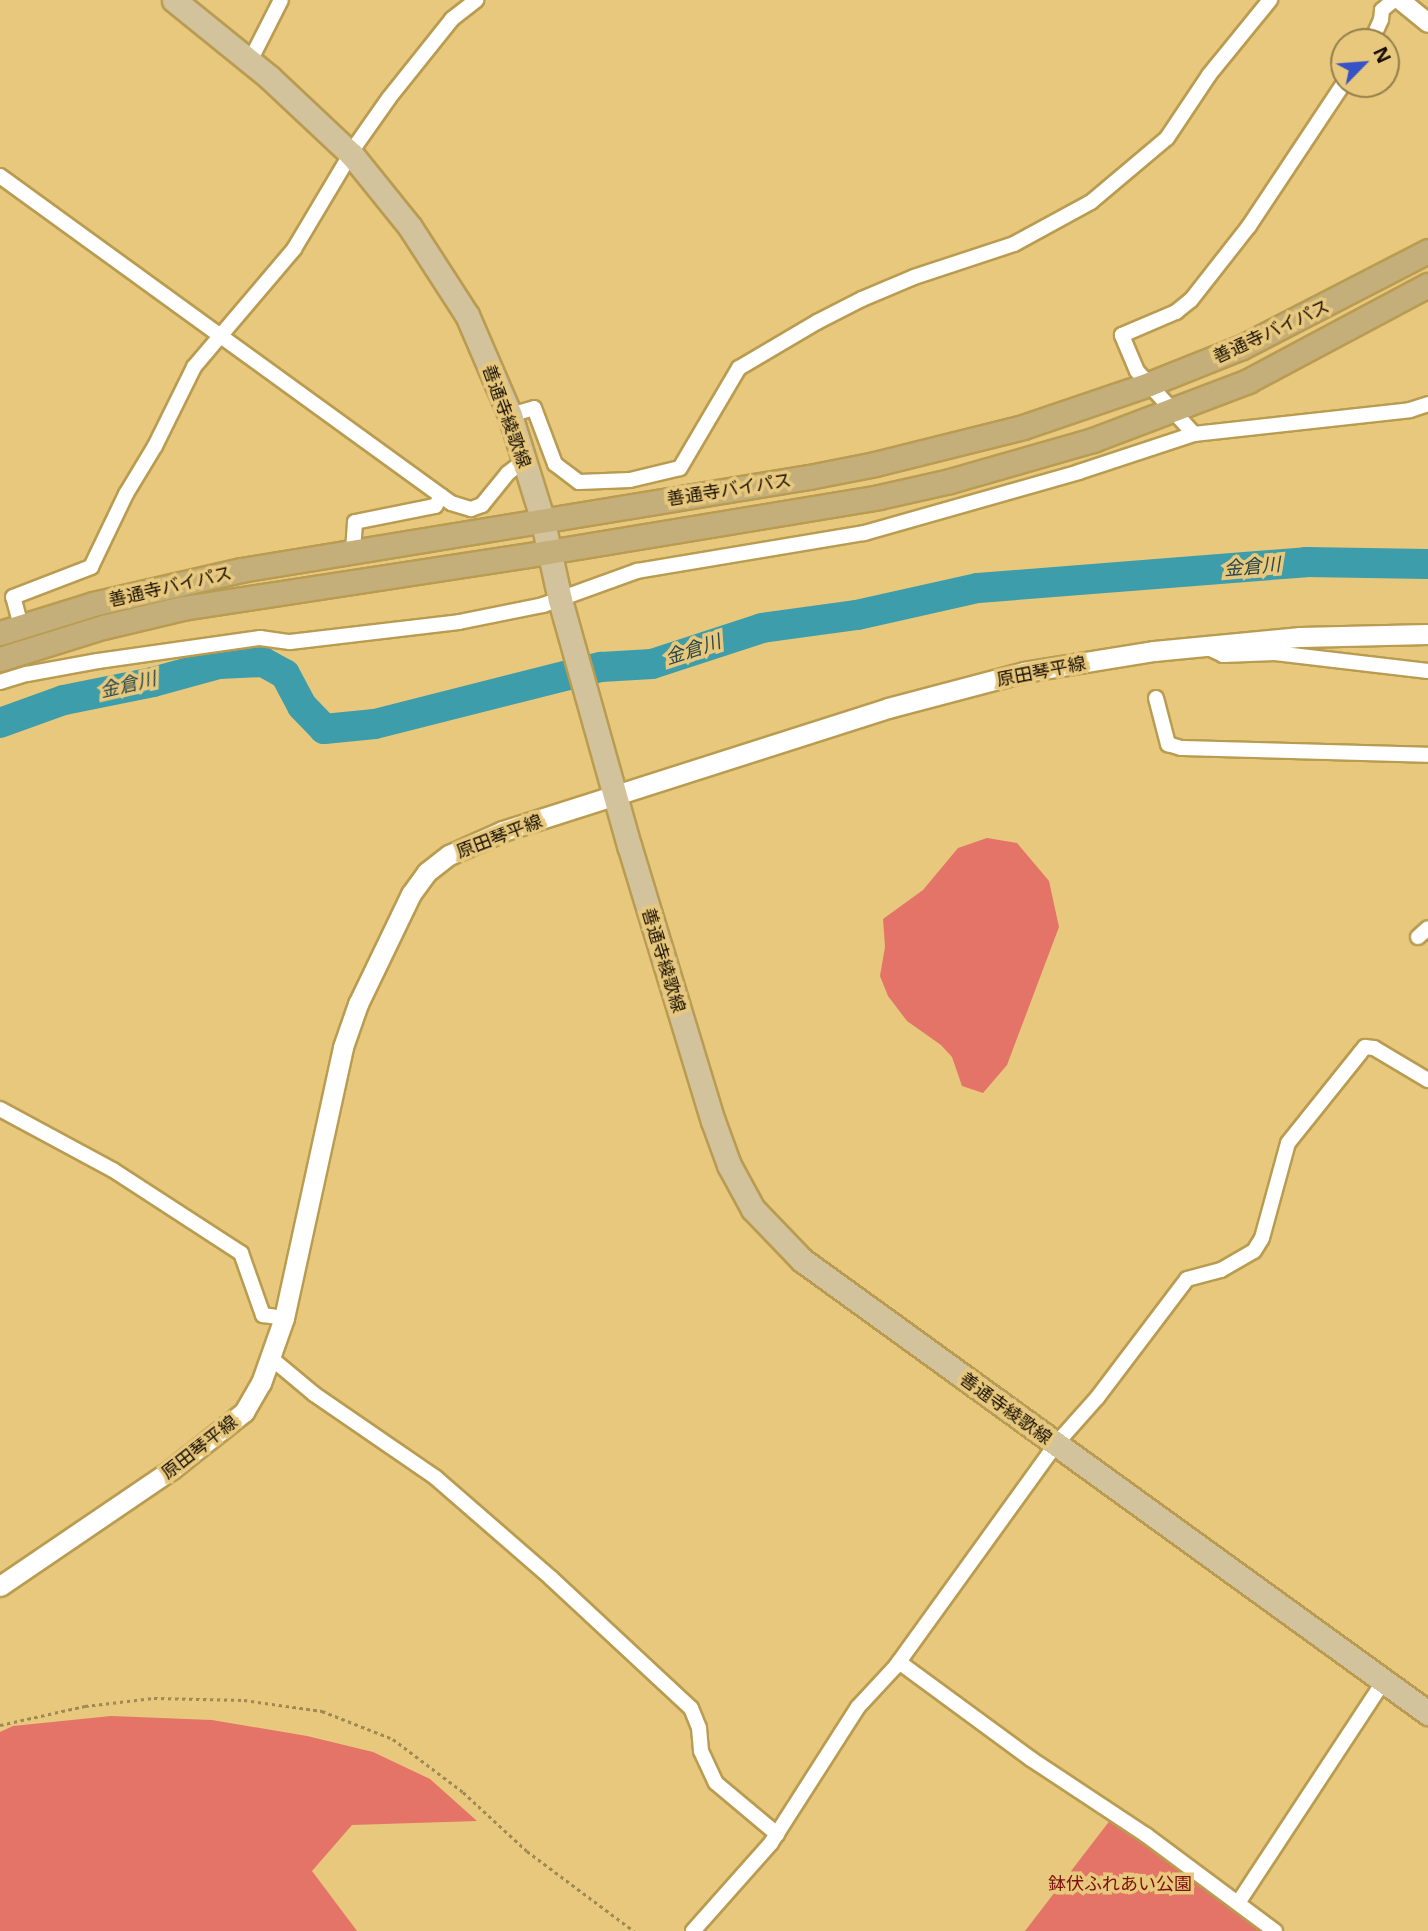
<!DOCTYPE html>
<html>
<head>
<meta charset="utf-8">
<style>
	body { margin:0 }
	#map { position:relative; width:1428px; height:1931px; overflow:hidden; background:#e7c87d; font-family:"Noto Sans","Noto Sans JP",sans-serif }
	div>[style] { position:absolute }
	.green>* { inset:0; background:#e47467 }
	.river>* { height:30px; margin:-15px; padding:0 15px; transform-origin:15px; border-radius:15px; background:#3d9daa }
	.path>* { height:2.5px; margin-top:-1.25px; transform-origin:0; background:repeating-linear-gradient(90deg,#a08952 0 3.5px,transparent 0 7px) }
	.roads { filter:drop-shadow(2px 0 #b99c51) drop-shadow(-2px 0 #b99c51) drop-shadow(0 2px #b99c51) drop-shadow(0 -2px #b99c51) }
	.minor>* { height:14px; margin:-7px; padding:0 7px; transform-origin:7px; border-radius:7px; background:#fff }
	.tertiary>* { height:18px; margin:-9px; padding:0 9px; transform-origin:9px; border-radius:9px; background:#fff }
	.secondary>* { height:19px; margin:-9.5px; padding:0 9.5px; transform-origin:9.5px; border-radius:9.5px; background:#fff }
	.primary>* { height:23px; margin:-11.5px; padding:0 11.5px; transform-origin:11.5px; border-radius:11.5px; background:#d3c39c }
	.trunk>* { height:23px; margin:-11.5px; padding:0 11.5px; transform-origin:11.5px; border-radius:11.5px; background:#c4af7b }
	span { translate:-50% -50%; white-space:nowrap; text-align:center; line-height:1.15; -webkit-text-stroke:7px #e7c87d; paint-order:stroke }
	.street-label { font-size:18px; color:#180f00 }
	.park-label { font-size:18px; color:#7d0e0d }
	.water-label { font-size:19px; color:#29474b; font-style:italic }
	.north { position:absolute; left:1330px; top:28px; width:70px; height:70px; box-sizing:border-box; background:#e7c87d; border:2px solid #947e4b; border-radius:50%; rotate:65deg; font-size:19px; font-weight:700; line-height:28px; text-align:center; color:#180f00 }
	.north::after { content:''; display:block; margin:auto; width:24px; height:32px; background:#3654c6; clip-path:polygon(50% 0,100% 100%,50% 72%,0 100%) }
</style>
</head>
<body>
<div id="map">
	<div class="green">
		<div style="clip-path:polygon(987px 838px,1017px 843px,1049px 881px,1059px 927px,1007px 1065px,983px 1093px,962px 1086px,952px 1057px,941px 1045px,907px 1021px,888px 996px,880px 976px,885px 947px,883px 919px,923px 890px,958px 848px)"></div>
		<div style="clip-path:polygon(111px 1716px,212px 1720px,307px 1736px,373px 1752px,430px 1779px,477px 1821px,352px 1825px,312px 1871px,357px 1931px,0 1931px,0 1732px,13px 1726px)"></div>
		<div style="clip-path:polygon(1111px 1819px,1261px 1931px,1025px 1931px)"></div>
	</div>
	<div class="river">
		<div style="left:0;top:723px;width:68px;rotate:-19.8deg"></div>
		<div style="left:64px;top:700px;width:91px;rotate:-11.4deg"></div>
		<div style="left:153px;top:682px;width:68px;rotate:-15.3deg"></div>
		<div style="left:219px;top:664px;width:44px;rotate:-2.6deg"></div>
		<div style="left:263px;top:662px;width:25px;rotate:29deg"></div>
		<div style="left:285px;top:674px;width:36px;rotate:62deg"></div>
		<div style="left:302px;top:706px;width:32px;rotate:46deg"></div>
		<div style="left:324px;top:729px;width:51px;rotate:-5.6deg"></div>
		<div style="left:375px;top:724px;width:233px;rotate:-14.2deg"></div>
		<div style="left:601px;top:667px;width:51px;rotate:-3.4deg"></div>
		<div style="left:652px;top:664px;width:116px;rotate:-18.1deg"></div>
		<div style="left:762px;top:628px;width:96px;rotate:-7.8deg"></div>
		<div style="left:857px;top:615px;width:124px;rotate:-12.6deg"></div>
		<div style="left:978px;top:588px;width:329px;rotate:-4.5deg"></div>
		<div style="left:1306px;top:562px;width:122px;rotate:0.9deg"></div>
	</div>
	<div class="path">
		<div style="left:0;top:1725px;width:87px;rotate:-12.6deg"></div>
		<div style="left:85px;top:1706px;width:69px;rotate:-6.6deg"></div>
		<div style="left:154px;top:1698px;width:90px;rotate:1.3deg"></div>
		<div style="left:244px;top:1700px;width:79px;rotate:8deg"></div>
		<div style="left:322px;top:1711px;width:76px;rotate:21.5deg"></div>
		<div style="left:393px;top:1739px;width:88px;rotate:37.1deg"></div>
		<div style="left:463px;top:1792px;width:87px;rotate:42.7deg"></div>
		<div style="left:527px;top:1851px;width:134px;rotate:36.8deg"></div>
	</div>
	<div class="roads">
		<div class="minor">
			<div style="left:1371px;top:42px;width:24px;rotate:-66deg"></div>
			<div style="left:1381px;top:20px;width:10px;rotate:-84deg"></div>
			<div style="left:1382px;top:10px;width:16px;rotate:-40deg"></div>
			<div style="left:250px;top:61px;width:68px;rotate:-63.1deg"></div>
			<div style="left:0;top:176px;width:557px;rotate:35.94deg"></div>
			<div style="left:451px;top:503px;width:21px;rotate:17deg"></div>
			<div style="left:471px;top:509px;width:12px;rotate:-20deg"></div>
			<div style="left:482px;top:505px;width:41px;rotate:-50.9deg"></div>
			<div style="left:508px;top:473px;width:20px;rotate:-37deg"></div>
			<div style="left:510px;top:415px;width:25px;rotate:-16deg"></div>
			<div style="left:534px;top:408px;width:60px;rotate:69.4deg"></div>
			<div style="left:555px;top:464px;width:30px;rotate:37deg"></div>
			<div style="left:579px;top:482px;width:51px;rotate:-2.2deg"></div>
			<div style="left:630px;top:480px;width:51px;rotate:-13.5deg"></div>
			<div style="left:680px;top:468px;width:116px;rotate:-59.5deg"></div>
			<div style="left:739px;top:368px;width:91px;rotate:-30.5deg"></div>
			<div style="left:817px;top:322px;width:51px;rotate:-27.1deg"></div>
			<div style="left:862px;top:299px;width:56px;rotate:-22.9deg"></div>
			<div style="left:914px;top:277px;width:105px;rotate:-18.3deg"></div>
			<div style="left:1014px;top:244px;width:88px;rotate:-28.6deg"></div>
			<div style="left:1091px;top:202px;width:99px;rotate:-40.1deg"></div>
			<div style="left:1167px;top:138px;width:76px;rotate:-56.3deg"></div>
			<div style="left:1209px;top:75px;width:97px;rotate:-50.9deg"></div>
			<div style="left:1194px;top:434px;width:85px;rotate:-132.1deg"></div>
			<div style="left:1137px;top:371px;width:39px;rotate:-113deg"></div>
			<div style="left:1122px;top:335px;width:59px;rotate:-23.1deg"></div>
			<div style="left:1176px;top:312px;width:19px;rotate:-39deg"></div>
			<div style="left:1191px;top:300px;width:94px;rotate:-51.9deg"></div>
			<div style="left:1249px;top:226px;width:172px;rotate:-56.4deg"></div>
			<div style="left:353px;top:551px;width:29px;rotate:-86deg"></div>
			<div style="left:355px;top:522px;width:82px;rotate:-11.3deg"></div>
			<div style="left:435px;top:506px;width:12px;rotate:-55deg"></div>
			<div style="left:21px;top:626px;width:30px;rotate:-105deg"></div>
			<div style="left:13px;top:597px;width:84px;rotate:-21deg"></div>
			<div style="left:91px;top:567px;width:81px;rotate:-64.4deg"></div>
			<div style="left:126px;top:494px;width:56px;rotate:-58.9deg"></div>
			<div style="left:155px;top:446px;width:88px;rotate:-63.7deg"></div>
			<div style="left:194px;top:367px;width:155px;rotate:-49.7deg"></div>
			<div style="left:294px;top:249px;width:121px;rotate:-59.2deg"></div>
			<div style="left:356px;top:145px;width:57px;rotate:-54.9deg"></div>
			<div style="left:389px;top:98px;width:101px;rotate:-51.4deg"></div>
			<div style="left:452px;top:19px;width:31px;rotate:-38deg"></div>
			<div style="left:1206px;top:647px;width:19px;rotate:25deg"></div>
			<div style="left:1223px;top:655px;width:52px;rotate:-2.2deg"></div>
			<div style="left:1275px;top:653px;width:154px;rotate:6.7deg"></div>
			<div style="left:0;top:682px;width:28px;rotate:-17deg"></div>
			<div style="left:27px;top:674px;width:72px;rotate:-10.4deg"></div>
			<div style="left:98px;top:661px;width:164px;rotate:-8.1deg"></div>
			<div style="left:260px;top:638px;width:30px;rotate:8deg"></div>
			<div style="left:290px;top:642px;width:170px;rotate:-6.7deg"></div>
			<div style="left:459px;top:622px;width:86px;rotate:-11.4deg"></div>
			<div style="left:543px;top:605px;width:100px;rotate:-19.9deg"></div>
			<div style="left:637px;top:571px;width:230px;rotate:-9.5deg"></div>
			<div style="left:864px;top:533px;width:223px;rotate:-15.8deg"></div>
			<div style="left:1079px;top:472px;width:121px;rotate:-18.3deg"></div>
			<div style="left:1194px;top:434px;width:217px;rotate:-6.3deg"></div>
			<div style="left:1410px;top:410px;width:19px;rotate:-18deg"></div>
			<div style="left:1156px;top:698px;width:48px;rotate:75.4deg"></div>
			<div style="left:1168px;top:744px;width:14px;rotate:17deg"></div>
			<div style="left:1181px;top:748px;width:247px;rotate:1.6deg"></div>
			<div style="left:1418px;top:937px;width:13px;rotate:-42deg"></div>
			<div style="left:0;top:1109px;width:128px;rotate:28.4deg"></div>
			<div style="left:113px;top:1170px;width:153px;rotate:33deg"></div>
			<div style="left:241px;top:1253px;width:66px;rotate:70.5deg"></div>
			<div style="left:263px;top:1315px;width:21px;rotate:8deg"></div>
			<div style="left:271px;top:1358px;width:56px;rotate:39.9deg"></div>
			<div style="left:314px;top:1394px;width:148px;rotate:34.5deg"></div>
			<div style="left:436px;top:1478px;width:152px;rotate:41deg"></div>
			<div style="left:551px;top:1578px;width:191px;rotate:42.9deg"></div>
			<div style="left:691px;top:1708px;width:22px;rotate:68deg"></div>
			<div style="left:699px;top:1728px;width:23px;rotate:85deg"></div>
			<div style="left:701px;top:1751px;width:35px;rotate:65deg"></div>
			<div style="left:716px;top:1783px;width:80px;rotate:39.9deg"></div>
			<div style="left:899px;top:1662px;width:164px;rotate:36.3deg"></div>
			<div style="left:1031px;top:1759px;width:138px;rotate:33.5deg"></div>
			<div style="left:1146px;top:1835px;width:161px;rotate:36.7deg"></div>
			<div style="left:1238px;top:1903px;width:264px;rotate:-56.7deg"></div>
			<div style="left:693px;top:1931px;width:118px;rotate:-48.4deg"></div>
			<div style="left:771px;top:1843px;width:161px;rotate:-57.4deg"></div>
			<div style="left:858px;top:1707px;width:56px;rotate:-47.2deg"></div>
			<div style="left:896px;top:1666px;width:274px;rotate:-54.2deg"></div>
			<div style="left:1056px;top:1444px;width:62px;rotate:-48.3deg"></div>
			<div style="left:1097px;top:1398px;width:149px;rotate:-52.9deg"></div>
			<div style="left:1187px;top:1279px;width:35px;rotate:-15deg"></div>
			<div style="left:1221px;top:1270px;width:38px;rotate:-30deg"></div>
			<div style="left:1254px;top:1251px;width:15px;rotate:-58deg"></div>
			<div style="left:1262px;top:1238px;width:98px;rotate:-74.7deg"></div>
			<div style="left:1288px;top:1143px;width:115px;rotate:-51.3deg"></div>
			<div style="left:1360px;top:1053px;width:8px;rotate:-50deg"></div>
			<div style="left:1365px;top:1047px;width:9px;rotate:6deg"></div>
			<div style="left:1374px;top:1048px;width:63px;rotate:30.7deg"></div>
		</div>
		<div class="tertiary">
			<div style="left:1400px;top:0;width:36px;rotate:39deg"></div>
		</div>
		<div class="secondary">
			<div style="left:0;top:1586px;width:208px;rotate:-34.2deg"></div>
			<div style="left:172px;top:1469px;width:92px;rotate:-38.4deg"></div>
			<div style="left:244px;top:1412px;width:34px;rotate:-60deg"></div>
			<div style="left:261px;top:1383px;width:69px;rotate:-70.5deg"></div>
			<div style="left:284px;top:1318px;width:277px;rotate:-77.7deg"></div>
			<div style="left:343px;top:1047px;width:46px;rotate:-70.8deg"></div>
			<div style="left:358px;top:1004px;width:122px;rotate:-64.3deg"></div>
			<div style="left:411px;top:894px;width:27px;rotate:-54deg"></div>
			<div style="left:427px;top:872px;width:28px;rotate:-38deg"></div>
			<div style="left:449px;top:855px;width:59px;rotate:-24deg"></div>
			<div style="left:503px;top:831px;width:404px;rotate:-17.7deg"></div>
			<div style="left:888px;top:708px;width:141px;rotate:-14.8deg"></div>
			<div style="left:1024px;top:672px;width:132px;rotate:-9.2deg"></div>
			<div style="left:1154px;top:651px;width:147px;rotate:-5.5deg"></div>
			<div style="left:1300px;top:637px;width:128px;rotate:-1.3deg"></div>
		</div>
		<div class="primary">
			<div style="left:174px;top:0;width:122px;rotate:39deg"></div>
			<div style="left:269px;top:77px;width:114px;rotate:43.2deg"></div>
			<div style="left:352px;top:155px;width:92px;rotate:51.1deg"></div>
			<div style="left:410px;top:227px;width:105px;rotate:57.1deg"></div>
			<div style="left:467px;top:315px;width:109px;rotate:66.7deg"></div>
			<div style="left:510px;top:415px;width:108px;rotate:72.7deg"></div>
			<div style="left:542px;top:518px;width:84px;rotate:77.6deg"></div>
			<div style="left:560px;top:600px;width:255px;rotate:74.3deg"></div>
			<div style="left:629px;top:845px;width:288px;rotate:73.1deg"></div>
			<div style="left:713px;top:1121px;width:47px;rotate:70deg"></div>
			<div style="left:729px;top:1165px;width:50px;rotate:61.4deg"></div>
			<div style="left:753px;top:1209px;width:71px;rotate:46.1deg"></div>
			<div style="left:802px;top:1260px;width:773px;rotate:35.89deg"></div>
		</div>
		<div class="trunk">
			<div style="left:0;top:633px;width:97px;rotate:-17.3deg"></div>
			<div style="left:93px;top:604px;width:152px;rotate:-12.9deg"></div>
			<div style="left:241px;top:570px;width:576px;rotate:-9.3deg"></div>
			<div style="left:809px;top:477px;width:67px;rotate:-11.1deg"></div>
			<div style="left:875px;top:464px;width:153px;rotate:-14deg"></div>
			<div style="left:1023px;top:427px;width:133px;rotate:-18.8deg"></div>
			<div style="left:1149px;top:384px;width:100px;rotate:-21.7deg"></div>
			<div style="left:1242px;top:347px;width:209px;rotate:-27.3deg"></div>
			<div style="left:0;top:659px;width:108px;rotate:-17.3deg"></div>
			<div style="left:103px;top:627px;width:82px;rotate:-13.4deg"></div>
			<div style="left:183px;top:608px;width:369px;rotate:-8.7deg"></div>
			<div style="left:548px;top:552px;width:336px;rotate:-9.4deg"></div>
			<div style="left:879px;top:497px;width:73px;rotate:-12.7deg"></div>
			<div style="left:950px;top:481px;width:149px;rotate:-16deg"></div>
			<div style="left:1093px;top:440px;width:166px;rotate:-20.8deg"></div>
			<div style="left:1248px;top:381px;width:204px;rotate:-28.1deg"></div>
		</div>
	</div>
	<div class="street-label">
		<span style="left:1271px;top:331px;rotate:-25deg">善通寺バイパス</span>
		<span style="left:507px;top:416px;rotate:70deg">善通寺綾歌線</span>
		<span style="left:729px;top:489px;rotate:-9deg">善通寺バイパス</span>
		<span style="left:170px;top:586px;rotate:-13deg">善通寺バイパス</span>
		<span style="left:1041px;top:671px;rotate:-11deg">原田琴平線</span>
		<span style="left:499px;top:836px;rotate:-21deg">原田琴平線</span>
		<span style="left:664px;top:960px;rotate:73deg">善通寺綾歌線</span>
		<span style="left:1006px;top:1408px;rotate:36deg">善通寺綾歌線</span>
		<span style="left:199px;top:1447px;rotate:-38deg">原田琴平線</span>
	</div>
	<div class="park-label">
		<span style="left:1120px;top:1883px">鉢伏ふれあい公園</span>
	</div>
	<div class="water-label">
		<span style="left:1252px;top:567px;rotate:-5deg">金倉川</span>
		<span style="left:693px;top:650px;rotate:-18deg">金倉川</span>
		<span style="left:128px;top:685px;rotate:-13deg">金倉川</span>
	</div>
	<div class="north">N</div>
</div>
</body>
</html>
